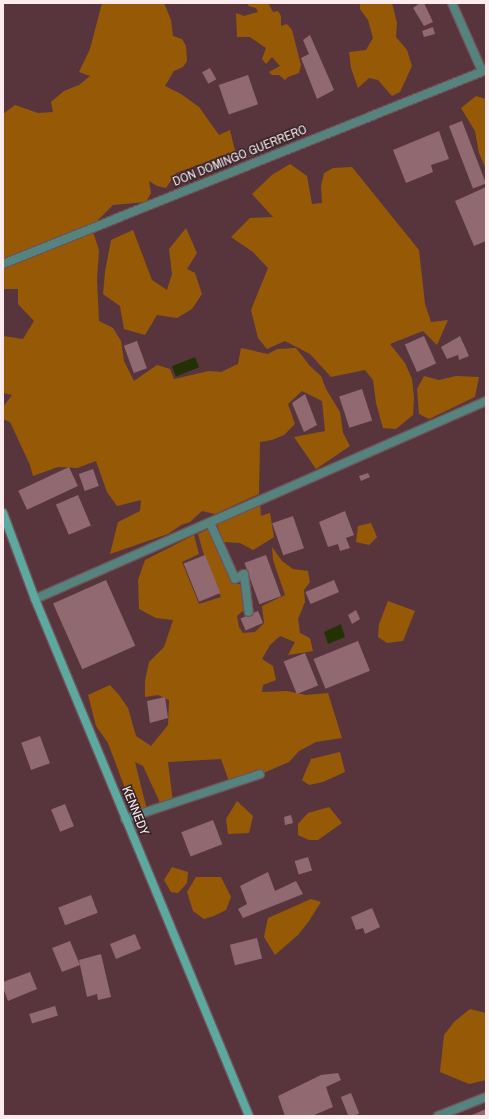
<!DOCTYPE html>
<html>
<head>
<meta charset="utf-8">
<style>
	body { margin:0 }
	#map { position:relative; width:489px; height:1119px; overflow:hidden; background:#58353d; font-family:"Archivo Narrow",sans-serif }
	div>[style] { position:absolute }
	.forest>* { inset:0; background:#965a07 }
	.water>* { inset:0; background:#243104; transform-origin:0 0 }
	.building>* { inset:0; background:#906971; transform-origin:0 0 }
	.roads { filter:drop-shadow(1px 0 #725259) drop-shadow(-1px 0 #725259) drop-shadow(0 1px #725259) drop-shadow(0 -1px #725259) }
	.minor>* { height:8px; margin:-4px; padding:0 4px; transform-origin:4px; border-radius:4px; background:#55847e }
	.secondary>* { height:8px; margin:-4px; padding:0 4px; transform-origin:4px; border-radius:4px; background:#5ba99f }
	span { translate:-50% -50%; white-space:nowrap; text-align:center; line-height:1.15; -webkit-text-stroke:3px #322226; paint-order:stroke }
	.street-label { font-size:13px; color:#fdebee }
	.frame { position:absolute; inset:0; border:4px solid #fdebee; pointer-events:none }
</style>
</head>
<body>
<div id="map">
	<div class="forest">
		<div style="clip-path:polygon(102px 3px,164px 3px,171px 20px,173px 36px,182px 39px,186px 46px,187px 61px,183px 67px,174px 71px,165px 86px,181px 94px,199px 107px,219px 135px,230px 130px,235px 151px,176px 173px,166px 188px,157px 186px,149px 181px,151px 193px,146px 202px,113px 205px,94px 224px,3px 260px,3px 114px,15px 105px,38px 113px,53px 112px,51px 102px,64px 91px,79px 85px,90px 76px,79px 72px,90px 49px)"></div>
		<div style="clip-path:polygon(247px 3px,268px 3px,273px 12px,278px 11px,281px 16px,281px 26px,287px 24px,292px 30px,301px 65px,299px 73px,288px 77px,285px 80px,279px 75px,272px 75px,269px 72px,280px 66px,272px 57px,266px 64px,262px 59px,266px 48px,250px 37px,237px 37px,236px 13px,244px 16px,258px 12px,256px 8px,249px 6px)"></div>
		<div style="clip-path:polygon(360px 3px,392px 3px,397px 23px,396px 37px,407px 50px,412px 66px,400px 92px,392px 96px,378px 80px,369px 78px,358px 88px,351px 68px,349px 52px,366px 50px,373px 38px,368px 20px,360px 9px)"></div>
		<div style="clip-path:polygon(476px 96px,486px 99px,486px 169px,479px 153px,475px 131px,461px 108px)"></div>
		<div style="clip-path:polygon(290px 164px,307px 176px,312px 204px,322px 203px,321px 186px,324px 173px,333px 168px,352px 167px,419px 250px,425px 304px,431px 322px,448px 320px,437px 345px,423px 331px,390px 344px,405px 363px,412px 379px,414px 398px,413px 415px,396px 429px,383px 428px,376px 403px,373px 380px,365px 370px,331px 377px,310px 354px,285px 341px,267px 349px,258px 338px,251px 310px,268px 268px,253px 252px,231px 237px,250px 218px,273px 217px,252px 194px,272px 175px)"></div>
		<div style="clip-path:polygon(186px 228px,197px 253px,187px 269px,195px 273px,202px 294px,192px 309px,177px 318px,157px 315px,145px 335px,124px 329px,120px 306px,103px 294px,105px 272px,111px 240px,133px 230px,152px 280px,167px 290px,172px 274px,169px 249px)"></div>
		<div style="clip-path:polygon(93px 232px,99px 250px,97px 279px,99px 321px,113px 328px,121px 341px,124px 361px,134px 381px,157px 365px,170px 369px,174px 379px,209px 371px,221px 372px,238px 364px,241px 348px,268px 354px,277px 349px,296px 348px,310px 366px,321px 376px,326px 389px,340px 412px,343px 433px,350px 446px,316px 469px,294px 437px,325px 431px,322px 401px,302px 391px,288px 404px,295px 424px,284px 435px,272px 440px,260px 442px,259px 494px,215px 514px,202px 511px,190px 522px,181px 525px,168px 534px,110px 554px,118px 522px,140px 511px,141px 500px,117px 506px,107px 492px,96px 461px,77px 468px,58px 467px,33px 476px,30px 465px,10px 422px,3px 419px,3px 407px,12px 395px,3px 393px,3px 336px,23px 339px,34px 321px,18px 304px,18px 289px,3px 289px,3px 267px)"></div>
		<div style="clip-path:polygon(424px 376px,439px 380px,456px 376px,479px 377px,475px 397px,429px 419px,419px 414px,417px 389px)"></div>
		<div style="clip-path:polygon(260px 503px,261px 516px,270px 513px,274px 537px,253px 550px,240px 543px,223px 542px,217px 524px)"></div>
		<div style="clip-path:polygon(371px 523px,377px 537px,369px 545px,356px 542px,358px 526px)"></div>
		<div style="clip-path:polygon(208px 529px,234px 584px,243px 584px,245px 609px,237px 616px,239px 627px,243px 633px,255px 632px,264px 623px,262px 606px,285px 595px,273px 560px,272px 547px,282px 561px,293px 569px,308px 571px,310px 582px,304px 590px,305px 602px,298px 619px,300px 633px,310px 638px,313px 651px,288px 655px,295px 642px,280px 636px,270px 645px,262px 659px,273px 666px,276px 680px,263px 685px,262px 692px,287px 691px,306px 695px,328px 693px,342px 738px,316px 742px,299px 751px,289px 762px,261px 774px,230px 784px,221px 759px,168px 762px,173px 802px,163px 809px,143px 766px,135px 762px,147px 810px,135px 815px,108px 743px,96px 726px,88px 695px,110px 685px,119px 695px,128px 708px,136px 736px,151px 746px,168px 725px,169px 700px,158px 695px,145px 697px,145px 681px,149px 662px,164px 647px,173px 620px,156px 618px,139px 609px,138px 580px,145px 560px,194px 535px,199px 554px,182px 562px,199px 604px,221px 597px,203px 552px,198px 534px)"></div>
		<div style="clip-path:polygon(388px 601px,415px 611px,403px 641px,387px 643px,378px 637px,379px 624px)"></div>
		<div style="clip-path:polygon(340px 752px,345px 772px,323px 782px,309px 785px,302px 780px,311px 759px)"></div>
		<div style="clip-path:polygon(237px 801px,253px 816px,249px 833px,228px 834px,226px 819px)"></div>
		<div style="clip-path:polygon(329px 807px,342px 823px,318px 840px,309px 840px,298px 835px,298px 824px,308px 813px)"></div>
		<div style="clip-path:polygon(172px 867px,188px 872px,187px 883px,178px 893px,171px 892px,164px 880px)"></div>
		<div style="clip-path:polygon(196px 877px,221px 877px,231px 897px,226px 910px,214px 916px,204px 919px,193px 911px,187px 892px)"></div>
		<div style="clip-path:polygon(311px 899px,321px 902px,309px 921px,298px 935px,275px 955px,264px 937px,268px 918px)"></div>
		<div style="clip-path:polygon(470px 1009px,486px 1013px,486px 1080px,469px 1084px,440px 1072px,444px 1035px,454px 1022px)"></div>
	</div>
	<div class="water">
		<div style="left:195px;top:357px;width:11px;height:25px;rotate:68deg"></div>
		<div style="clip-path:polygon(341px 624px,345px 637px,328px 644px,324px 632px)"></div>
	</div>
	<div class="building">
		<div style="clip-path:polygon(420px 3px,424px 3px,433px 22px,424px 26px,413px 8px)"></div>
		<div style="clip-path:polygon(433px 27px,435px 34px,424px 37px,422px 31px)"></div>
		<div style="clip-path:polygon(310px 35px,334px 90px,317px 99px,301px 58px,309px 54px,303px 40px)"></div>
		<div style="left:210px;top:68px;width:13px;height:9px;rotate:61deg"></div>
		<div style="left:248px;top:75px;width:31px;height:31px;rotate:71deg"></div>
		<div style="left:462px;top:121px;width:67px;height:14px;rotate:69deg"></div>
		<div style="clip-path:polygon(439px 131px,449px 159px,431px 165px,433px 172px,406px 183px,393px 150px)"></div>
		<div style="clip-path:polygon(486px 187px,486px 241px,474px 246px,455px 201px)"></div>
		<div style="left:424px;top:336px;width:30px;height:21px;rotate:66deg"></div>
		<div style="clip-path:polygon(460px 336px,469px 356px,459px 360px,458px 355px,447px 359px,441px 347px)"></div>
		<div style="left:137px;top:341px;width:29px;height:14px;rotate:70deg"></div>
		<div style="left:362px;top:389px;width:33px;height:24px;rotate:72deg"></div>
		<div style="clip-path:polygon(305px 394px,317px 425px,304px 432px,292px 403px)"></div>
		<div style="left:69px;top:467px;width:21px;height:56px;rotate:65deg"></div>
		<div style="left:93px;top:469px;width:18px;height:15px;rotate:71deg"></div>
		<div style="clip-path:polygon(368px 473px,370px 477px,361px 481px,359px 476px)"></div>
		<div style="left:78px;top:495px;width:33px;height:24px;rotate:67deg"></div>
		<div style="clip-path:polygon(345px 511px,354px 535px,346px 538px,350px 548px,340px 551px,338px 544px,328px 547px,319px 522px)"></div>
		<div style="left:293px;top:516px;width:34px;height:22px;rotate:71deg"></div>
		<div style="left:205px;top:555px;width:41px;height:23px;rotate:68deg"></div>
		<div style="left:266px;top:555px;width:44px;height:23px;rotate:70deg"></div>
		<div style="left:106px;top:580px;width:72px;height:58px;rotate:66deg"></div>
		<div style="left:334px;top:580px;width:13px;height:31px;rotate:67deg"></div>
		<div style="clip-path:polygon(356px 610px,360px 619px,352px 624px,348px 615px)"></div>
		<div style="left:258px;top:611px;width:13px;height:19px;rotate:67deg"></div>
		<div style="left:358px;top:641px;width:32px;height:48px;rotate:68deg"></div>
		<div style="left:305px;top:653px;width:35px;height:23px;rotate:68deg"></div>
		<div style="clip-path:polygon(165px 697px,168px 718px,150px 723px,147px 701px)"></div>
		<div style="left:40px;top:736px;width:29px;height:20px;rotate:70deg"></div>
		<div style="left:65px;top:804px;width:24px;height:15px;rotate:68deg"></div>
		<div style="clip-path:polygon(291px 815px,293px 823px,285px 825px,284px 817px)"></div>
		<div style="left:213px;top:820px;width:26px;height:34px;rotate:69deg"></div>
		<div style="left:308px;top:857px;width:14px;height:14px;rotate:73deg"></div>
		<div style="clip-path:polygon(268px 872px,275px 891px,296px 881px,303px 894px,243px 918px,238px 909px,247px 904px,240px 886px)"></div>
		<div style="left:91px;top:895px;width:19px;height:35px;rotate:69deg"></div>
		<div style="clip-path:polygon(372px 908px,380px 927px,365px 934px,363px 928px,356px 930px,351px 917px)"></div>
		<div style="left:135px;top:934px;width:16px;height:27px;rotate:68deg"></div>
		<div style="left:257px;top:938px;width:21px;height:28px;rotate:76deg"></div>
		<div style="clip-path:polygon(70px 941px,80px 965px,79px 960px,101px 954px,111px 997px,98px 1000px,97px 994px,87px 997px,80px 965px,62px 972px,52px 948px)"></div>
		<div style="clip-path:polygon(30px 972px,37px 989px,8px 1001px,3px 988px,3px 982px)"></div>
		<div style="left:55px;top:1006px;width:10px;height:27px;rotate:73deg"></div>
		<div style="clip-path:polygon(338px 1073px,341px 1080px,326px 1087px,333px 1107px,312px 1116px,285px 1116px,278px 1096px,321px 1075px)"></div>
		<div style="left:351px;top:1093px;width:22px;height:11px;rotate:68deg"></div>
		<div style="clip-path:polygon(486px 1109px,486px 1116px,473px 1116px,472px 1115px)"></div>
	</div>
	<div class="roads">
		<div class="minor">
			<div style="left:452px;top:3px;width:74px;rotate:66.2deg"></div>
			<div style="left:3px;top:264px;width:521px;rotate:-21.88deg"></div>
			<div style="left:210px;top:523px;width:61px;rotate:65.9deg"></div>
			<div style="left:235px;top:579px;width:10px;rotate:-29deg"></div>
			<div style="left:244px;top:574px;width:38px;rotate:83deg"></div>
			<div style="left:35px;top:599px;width:493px;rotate:-23.7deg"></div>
			<div style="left:125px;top:819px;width:142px;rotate:-18.4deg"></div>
			<div style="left:438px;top:1116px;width:52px;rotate:-21.6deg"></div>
		</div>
		<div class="secondary">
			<div style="left:3px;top:513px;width:92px;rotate:69.6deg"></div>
			<div style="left:35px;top:599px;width:560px;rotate:67.51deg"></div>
		</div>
	</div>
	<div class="street-label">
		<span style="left:240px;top:156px;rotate:-22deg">DON DOMINGO GUERRERO</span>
		<span style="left:135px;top:811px;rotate:68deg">KENNEDY</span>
	</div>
	<div class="frame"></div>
</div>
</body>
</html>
